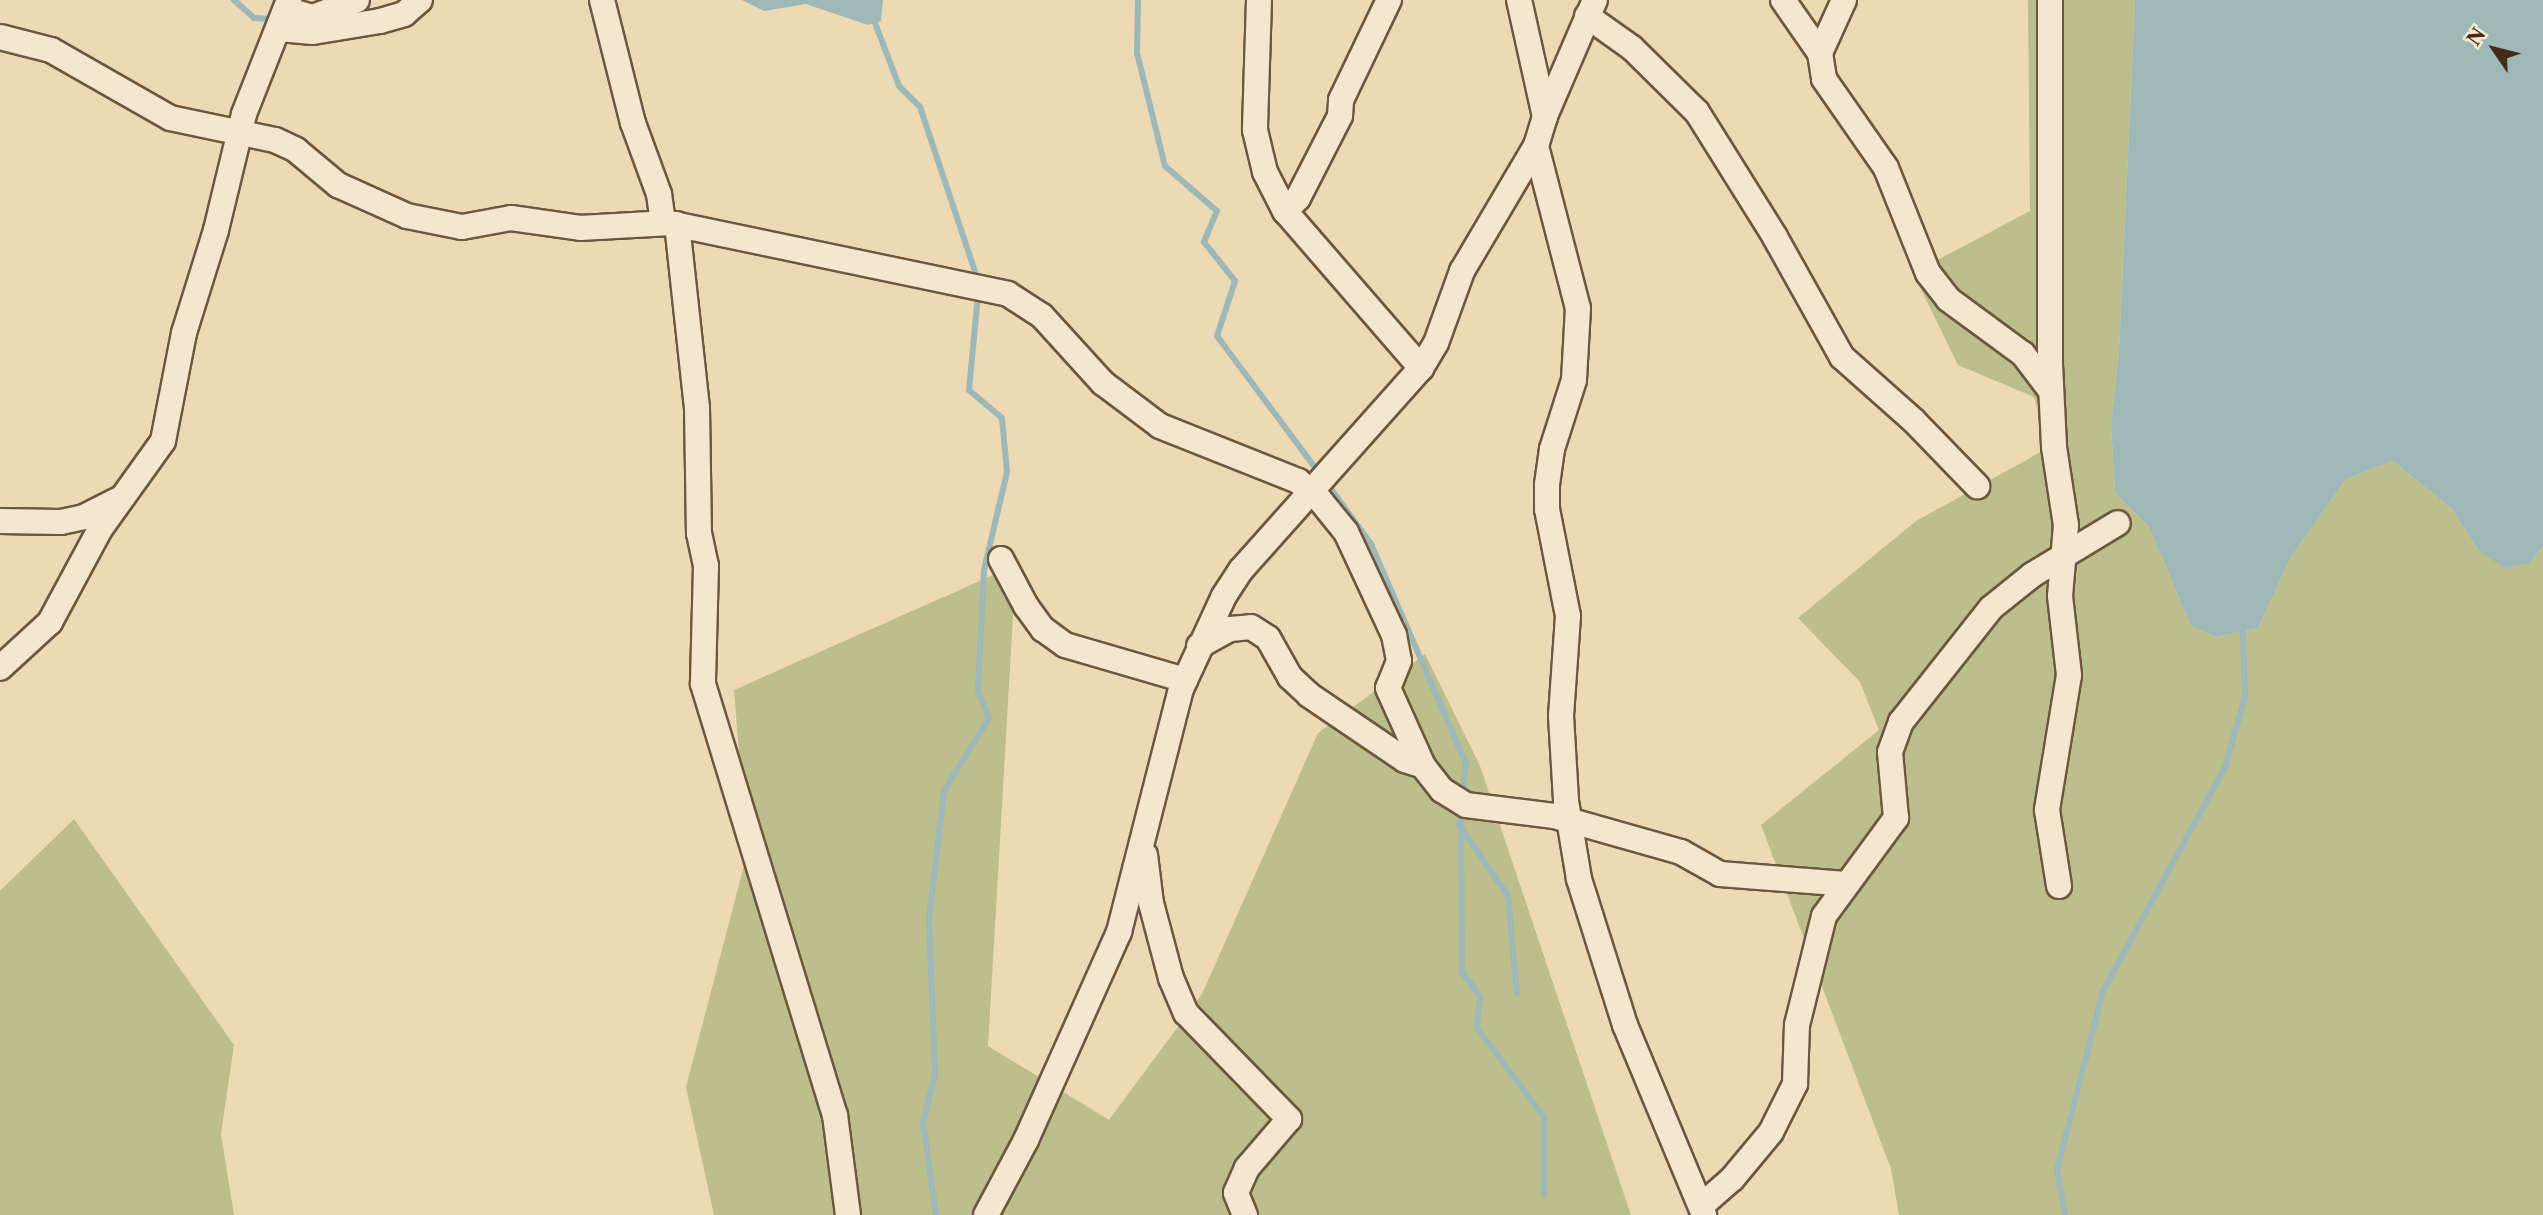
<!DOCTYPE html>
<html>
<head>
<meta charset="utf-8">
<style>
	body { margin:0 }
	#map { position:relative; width:2543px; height:1215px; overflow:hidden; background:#eddab5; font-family:"Libre Caslon Text",serif }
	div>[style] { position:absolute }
	.green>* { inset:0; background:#bcbe8b }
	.water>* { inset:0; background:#9db8b7 }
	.stream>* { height:6px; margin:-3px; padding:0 3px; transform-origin:3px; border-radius:3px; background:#9db8b7 }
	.roads { filter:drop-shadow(2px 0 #6d5740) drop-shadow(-2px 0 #6d5740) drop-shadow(0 2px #6d5740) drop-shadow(0 -2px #6d5740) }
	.minor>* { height:24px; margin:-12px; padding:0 12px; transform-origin:12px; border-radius:12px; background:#f3e7cf }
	span { translate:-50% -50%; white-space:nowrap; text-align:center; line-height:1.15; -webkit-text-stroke:5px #f3e7cf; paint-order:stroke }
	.north { position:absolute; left:2459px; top:14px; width:70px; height:70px; -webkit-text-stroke:5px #f3e7cf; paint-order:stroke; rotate:305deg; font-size:19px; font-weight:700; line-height:28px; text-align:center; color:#422b19 }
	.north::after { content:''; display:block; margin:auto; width:24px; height:32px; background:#422b19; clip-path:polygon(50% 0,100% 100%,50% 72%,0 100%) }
</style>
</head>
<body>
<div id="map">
	<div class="green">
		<div style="clip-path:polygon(2028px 0,2135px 0,2119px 351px,2111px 425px,2115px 493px,2149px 527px,2191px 626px,2216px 637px,2258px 628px,2291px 557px,2346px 479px,2393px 461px,2452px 509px,2478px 550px,2530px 563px,2543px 546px,2543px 1215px,1899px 1215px,1891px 1169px,1761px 825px,1879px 730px,1860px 682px,1798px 618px,1916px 521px,2048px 448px,2034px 397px,1958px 365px,1913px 273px,2030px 211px)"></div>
		<div style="clip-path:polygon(1016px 565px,988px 1046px,1109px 1120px,1202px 994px,1318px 733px,1425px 654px,1480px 766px,1631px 1215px,714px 1215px,686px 1087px,747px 854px,734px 690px)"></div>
		<div style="clip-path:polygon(74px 819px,234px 1045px,221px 1134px,234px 1215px,0 1215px,0 891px)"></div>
	</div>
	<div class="water">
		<div style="clip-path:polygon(742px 0,883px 0,881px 21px,868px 25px,806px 4px,764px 11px)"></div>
		<div style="clip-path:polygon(2135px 0,2543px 0,2543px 546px,2530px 563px,2504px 568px,2478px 550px,2452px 509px,2393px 461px,2346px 479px,2291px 557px,2258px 628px,2216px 637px,2191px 626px,2149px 527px,2115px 493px,2111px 425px,2119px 351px)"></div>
	</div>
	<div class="stream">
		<div style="left:234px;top:0;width:27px;rotate:42deg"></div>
		<div style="left:254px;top:18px;width:20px;rotate:3deg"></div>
		<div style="left:1138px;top:0;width:53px;rotate:91.1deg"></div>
		<div style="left:1137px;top:53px;width:116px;rotate:76.1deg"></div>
		<div style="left:1165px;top:166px;width:69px;rotate:40.9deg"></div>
		<div style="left:1217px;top:211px;width:34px;rotate:113deg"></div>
		<div style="left:1204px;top:242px;width:50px;rotate:51.5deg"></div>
		<div style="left:1235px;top:281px;width:58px;rotate:108.1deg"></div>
		<div style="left:1217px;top:336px;width:171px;rotate:53.3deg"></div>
		<div style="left:875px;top:23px;width:67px;rotate:69.1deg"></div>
		<div style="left:899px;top:86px;width:30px;rotate:45deg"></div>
		<div style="left:920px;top:107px;width:182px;rotate:71.5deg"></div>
		<div style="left:1326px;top:482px;width:77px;rotate:54deg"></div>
		<div style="left:1371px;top:544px;width:240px;rotate:66.6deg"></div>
		<div style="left:1466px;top:764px;width:33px;rotate:97deg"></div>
		<div style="left:1461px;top:808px;width:164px;rotate:89.7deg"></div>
		<div style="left:1462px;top:972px;width:31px;rotate:54deg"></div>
		<div style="left:1480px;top:997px;width:31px;rotate:96deg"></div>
		<div style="left:1477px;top:1028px;width:111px;rotate:53deg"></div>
		<div style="left:1544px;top:1117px;width:77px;rotate:90deg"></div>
		<div style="left:1458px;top:823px;width:88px;rotate:55.6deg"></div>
		<div style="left:1508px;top:896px;width:98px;rotate:84.8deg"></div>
		<div style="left:936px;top:1215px;width:93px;rotate:-98deg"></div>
		<div style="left:923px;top:1123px;width:49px;rotate:-76deg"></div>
		<div style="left:935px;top:1075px;width:155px;rotate:-92.2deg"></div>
		<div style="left:929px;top:920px;width:130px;rotate:-83.4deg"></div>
		<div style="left:944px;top:791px;width:86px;rotate:-58.3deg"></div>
		<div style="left:989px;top:718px;width:29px;rotate:-112deg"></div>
		<div style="left:978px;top:691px;width:121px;rotate:-87.2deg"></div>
		<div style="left:984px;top:570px;width:101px;rotate:-76.8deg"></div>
		<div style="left:1007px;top:472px;width:54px;rotate:-95.3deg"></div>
		<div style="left:1002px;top:418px;width:43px;rotate:-139.7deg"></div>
		<div style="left:969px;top:390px;width:96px;rotate:-84.6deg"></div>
		<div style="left:2065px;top:1215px;width:46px;rotate:-100.1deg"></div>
		<div style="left:2057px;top:1170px;width:185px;rotate:-75.6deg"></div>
		<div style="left:2103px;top:991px;width:255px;rotate:-61.4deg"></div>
		<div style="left:2225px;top:767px;width:73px;rotate:-74.1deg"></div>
		<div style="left:2245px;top:697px;width:65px;rotate:-91.8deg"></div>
	</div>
	<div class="roads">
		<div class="minor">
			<div style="left:602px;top:0;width:127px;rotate:75.9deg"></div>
			<div style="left:633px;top:123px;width:76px;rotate:69.9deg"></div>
			<div style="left:659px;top:194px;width:29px;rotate:82deg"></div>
			<div style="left:1259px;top:0;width:130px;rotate:91.8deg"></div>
			<div style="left:1255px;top:130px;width:43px;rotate:76.6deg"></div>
			<div style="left:1265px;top:172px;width:44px;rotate:62.9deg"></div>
			<div style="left:1285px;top:211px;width:208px;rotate:49.1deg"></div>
			<div style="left:1783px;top:0;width:65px;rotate:55.1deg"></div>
			<div style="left:1844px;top:0;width:58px;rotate:114.4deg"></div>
			<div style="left:1820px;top:53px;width:26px;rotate:81deg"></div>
			<div style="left:1824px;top:79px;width:108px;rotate:55.1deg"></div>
			<div style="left:1886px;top:168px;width:113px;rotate:68.2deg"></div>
			<div style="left:1928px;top:273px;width:33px;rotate:52deg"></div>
			<div style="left:1948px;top:299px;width:93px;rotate:36.3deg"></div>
			<div style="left:2023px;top:354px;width:46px;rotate:52.9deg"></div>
			<div style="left:2050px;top:0;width:364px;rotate:90deg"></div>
			<div style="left:2050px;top:364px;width:83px;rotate:87.2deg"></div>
			<div style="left:2054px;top:447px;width:79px;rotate:81.3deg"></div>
			<div style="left:2066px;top:525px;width:71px;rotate:94.8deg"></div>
			<div style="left:2060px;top:596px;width:80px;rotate:83.5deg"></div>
			<div style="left:2069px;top:675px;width:137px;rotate:99.3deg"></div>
			<div style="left:2047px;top:810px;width:77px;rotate:81deg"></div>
			<div style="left:295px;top:12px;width:19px;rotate:16deg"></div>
			<div style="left:313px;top:17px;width:47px;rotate:-21.1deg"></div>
			<div style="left:1587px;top:16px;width:55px;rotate:35.4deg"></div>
			<div style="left:1632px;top:48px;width:91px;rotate:44.6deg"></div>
			<div style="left:1697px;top:112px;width:147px;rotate:58deg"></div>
			<div style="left:1775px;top:237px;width:137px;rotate:60.8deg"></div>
			<div style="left:1842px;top:357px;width:96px;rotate:41.6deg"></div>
			<div style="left:1914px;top:421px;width:91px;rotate:45.9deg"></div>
			<div style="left:279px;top:29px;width:34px;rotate:5deg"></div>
			<div style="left:313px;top:32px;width:68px;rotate:-9.3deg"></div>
			<div style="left:380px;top:21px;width:25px;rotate:-16deg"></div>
			<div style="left:404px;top:14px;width:21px;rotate:-41deg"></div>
			<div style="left:0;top:37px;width:53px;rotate:14.3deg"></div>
			<div style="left:51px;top:50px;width:137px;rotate:29.7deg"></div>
			<div style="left:170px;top:118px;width:107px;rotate:11.8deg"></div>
			<div style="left:275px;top:140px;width:23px;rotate:25deg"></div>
			<div style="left:296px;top:150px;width:55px;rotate:39.8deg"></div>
			<div style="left:338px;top:185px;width:76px;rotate:24.2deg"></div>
			<div style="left:407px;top:216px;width:56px;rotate:11.3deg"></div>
			<div style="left:462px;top:227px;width:50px;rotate:-10.4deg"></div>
			<div style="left:511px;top:218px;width:70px;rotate:8.2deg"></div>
			<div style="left:580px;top:228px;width:89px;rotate:-3.2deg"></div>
			<div style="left:669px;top:223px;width:346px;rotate:11.8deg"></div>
			<div style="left:1008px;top:294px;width:40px;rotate:32.9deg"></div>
			<div style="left:1042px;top:316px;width:91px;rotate:47.7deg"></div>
			<div style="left:1103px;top:383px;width:71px;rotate:37deg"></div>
			<div style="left:1160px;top:426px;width:149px;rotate:21.7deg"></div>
			<div style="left:1298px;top:481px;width:29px;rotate:41deg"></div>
			<div style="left:1320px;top:500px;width:41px;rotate:50.9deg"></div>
			<div style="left:1346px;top:532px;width:114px;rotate:65deg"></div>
			<div style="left:1394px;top:635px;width:26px;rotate:79deg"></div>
			<div style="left:1399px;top:661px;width:29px;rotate:112deg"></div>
			<div style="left:1388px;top:688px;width:85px;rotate:65.8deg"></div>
			<div style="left:1423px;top:766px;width:31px;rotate:52deg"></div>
			<div style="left:1442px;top:790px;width:28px;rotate:32deg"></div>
			<div style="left:1466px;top:805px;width:89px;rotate:7.1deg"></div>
			<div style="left:1554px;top:816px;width:132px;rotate:15.8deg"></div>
			<div style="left:1681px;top:852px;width:45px;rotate:29.4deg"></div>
			<div style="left:1720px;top:874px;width:126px;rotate:4.5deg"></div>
			<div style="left:1545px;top:116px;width:126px;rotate:-66.7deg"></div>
			<div style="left:1536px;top:146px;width:167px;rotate:75.5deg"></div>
			<div style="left:1578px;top:308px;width:72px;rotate:93.2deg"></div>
			<div style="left:1574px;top:380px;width:72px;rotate:107.7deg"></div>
			<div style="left:1552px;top:449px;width:35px;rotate:98deg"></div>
			<div style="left:1547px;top:484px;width:25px;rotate:90deg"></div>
			<div style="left:1547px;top:509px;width:109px;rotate:78.9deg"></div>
			<div style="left:1568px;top:616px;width:100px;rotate:94deg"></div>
			<div style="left:1561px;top:716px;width:85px;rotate:86.6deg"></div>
			<div style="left:1566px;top:801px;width:79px;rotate:80.5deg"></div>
			<div style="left:1579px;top:879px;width:153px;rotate:72.5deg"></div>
			<div style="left:1625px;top:1025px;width:206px;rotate:67.4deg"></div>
			<div style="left:1285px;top:211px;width:18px;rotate:-45deg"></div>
			<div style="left:1298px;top:198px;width:92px;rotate:-62.9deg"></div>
			<div style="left:1340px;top:116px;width:16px;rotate:-86deg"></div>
			<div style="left:1341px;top:100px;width:111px;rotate:-64.4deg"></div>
			<div style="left:677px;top:224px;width:185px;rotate:83.8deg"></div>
			<div style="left:697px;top:408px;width:125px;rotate:89.1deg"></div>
			<div style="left:699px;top:533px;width:34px;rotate:78deg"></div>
			<div style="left:706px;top:566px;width:118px;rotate:91.5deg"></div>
			<div style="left:703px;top:684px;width:451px;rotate:73deg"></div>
			<div style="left:835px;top:1115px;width:101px;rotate:82.6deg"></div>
			<div style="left:0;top:521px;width:61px;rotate:0.9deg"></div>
			<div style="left:61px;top:522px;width:24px;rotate:-12deg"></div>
			<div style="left:84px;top:517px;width:37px;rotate:-27deg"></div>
			<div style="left:1001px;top:559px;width:53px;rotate:62deg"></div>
			<div style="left:1026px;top:606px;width:29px;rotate:54deg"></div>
			<div style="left:1043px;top:629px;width:27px;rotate:36deg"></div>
			<div style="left:1065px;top:645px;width:125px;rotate:16.3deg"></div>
			<div style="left:1199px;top:646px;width:35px;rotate:-29deg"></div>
			<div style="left:1230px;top:629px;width:21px;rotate:-5deg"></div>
			<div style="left:1251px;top:627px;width:20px;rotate:33deg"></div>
			<div style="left:1268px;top:638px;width:45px;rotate:60.6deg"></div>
			<div style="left:1290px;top:677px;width:26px;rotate:43deg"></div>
			<div style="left:1309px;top:695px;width:116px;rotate:34.1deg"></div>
			<div style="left:1405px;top:760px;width:19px;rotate:18deg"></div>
			<div style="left:0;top:668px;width:68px;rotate:-42.6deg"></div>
			<div style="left:50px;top:622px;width:106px;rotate:-61.7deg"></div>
			<div style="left:100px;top:529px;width:108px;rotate:-54.4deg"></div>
			<div style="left:163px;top:441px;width:110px;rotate:-79deg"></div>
			<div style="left:184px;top:333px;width:108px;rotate:-72.7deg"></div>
			<div style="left:216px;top:230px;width:119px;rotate:-76.4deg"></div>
			<div style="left:244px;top:114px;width:123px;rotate:-68.5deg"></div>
			<div style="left:1145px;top:855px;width:48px;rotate:82.9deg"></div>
			<div style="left:1151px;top:903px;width:78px;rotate:75.1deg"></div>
			<div style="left:1171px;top:978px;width:38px;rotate:67deg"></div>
			<div style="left:1186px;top:1013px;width:148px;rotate:45.8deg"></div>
			<div style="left:1289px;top:1119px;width:65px;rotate:130.6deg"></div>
			<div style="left:1247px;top:1168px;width:27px;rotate:114deg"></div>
			<div style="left:1236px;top:1193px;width:24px;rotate:68deg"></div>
			<div style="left:1701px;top:1206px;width:41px;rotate:-41.1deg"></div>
			<div style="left:1732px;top:1179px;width:61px;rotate:-50.3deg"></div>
			<div style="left:1771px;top:1132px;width:54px;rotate:-63.4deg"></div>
			<div style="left:1795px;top:1084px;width:59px;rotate:-88.1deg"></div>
			<div style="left:1797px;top:1025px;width:112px;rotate:-76.1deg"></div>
			<div style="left:1824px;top:916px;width:122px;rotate:-53.7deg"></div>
			<div style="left:1896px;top:818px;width:66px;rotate:-95.2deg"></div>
			<div style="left:1890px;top:752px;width:32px;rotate:-70deg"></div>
			<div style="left:1901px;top:722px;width:145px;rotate:-51.7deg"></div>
			<div style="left:1991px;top:608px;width:53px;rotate:-38.8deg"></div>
			<div style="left:2032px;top:575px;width:100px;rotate:-31.2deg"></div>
			<div style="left:986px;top:1215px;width:85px;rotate:-61.9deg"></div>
			<div style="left:1026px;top:1140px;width:228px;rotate:-65.9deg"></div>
			<div style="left:1119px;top:932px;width:251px;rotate:-75.7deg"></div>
			<div style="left:1181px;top:689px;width:102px;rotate:-65.2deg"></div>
			<div style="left:1224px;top:596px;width:31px;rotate:-57deg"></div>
			<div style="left:1241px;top:570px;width:271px;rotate:-48.3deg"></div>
			<div style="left:1421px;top:368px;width:29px;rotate:-59deg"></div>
			<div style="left:1436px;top:343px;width:77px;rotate:-70.1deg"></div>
			<div style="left:1462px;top:271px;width:145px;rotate:-59.4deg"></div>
			<div style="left:1536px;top:146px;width:30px;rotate:-73deg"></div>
			<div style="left:1545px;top:117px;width:120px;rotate:-102.5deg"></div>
		</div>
	</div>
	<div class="north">N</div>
</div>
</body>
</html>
